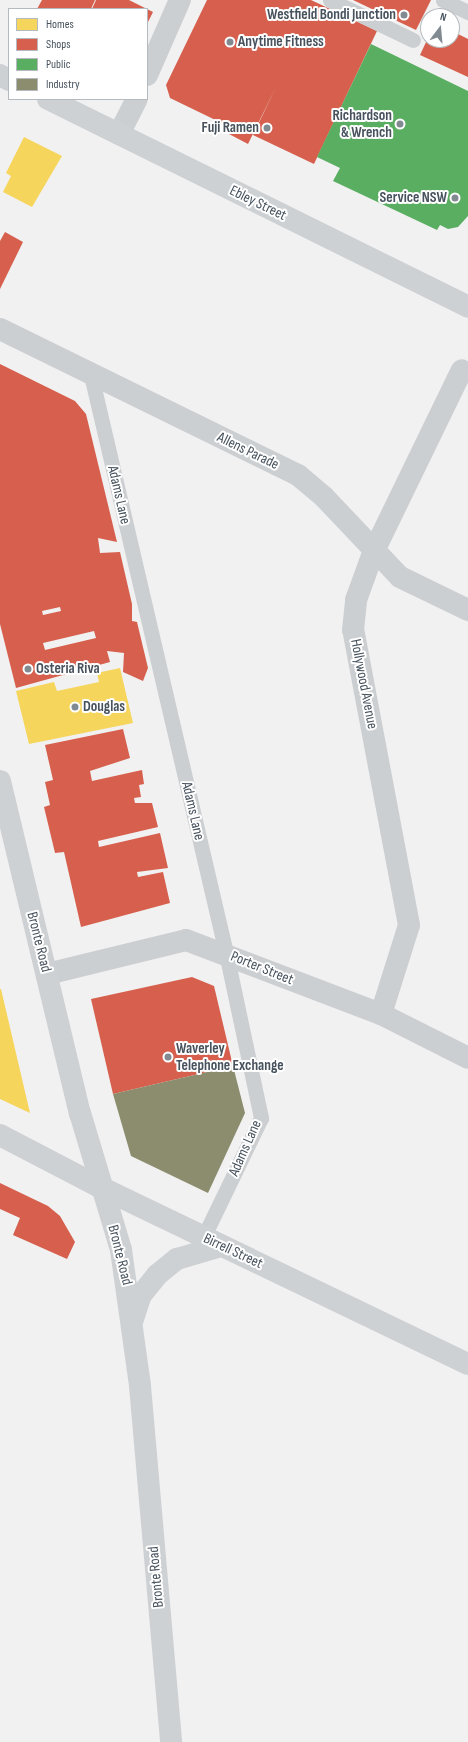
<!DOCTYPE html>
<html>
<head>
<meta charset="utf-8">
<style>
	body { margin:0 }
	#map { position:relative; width:468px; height:1742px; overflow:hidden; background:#f1f1f1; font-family:"Sofia Sans Condensed",sans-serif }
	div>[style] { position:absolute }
	.homes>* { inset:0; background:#f6d55c }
	.shops>* { inset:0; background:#d6604d }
	.public>* { inset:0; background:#5aae61 }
	.industry>* { inset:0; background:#8c8c6e }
	.lane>* { height:15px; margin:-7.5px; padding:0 7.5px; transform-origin:7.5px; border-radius:7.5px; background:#cccfd2 }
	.street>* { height:22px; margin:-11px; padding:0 11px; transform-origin:11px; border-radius:11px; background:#cccfd2 }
	.secondary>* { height:22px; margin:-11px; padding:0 11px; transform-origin:11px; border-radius:11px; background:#ced1d4 }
	.dots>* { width:11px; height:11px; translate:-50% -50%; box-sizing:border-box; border:2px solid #fff; border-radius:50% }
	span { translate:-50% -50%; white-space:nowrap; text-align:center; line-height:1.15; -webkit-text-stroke:4px #fff; paint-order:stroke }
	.poi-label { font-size:15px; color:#47525d; font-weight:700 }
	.right { translate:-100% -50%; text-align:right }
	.left { translate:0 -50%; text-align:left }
	.street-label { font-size:15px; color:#47525d }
	.legend { position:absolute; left:8px; top:8px; width:140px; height:92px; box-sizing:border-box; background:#fff; border:1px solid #b5babe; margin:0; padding:5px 7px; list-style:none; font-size:12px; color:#47525d }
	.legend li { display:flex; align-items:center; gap:8px; height:20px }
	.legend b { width:20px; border:1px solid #b5babe }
	.north { position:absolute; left:420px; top:8px; width:40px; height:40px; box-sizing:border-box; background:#fff; border:1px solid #b5babe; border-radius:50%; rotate:16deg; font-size:11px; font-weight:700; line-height:16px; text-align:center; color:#47525d }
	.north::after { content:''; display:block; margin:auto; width:14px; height:18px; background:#828a91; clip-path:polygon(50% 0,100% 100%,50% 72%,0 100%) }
</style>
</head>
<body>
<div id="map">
	<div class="homes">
		<div style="clip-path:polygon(24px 137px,62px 156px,32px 207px,3px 192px,11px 176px,6px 173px)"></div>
		<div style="clip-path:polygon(120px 668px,133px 723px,29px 744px,16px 691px,54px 682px,57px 691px,99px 682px,97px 673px)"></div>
		<div style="clip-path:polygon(0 989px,1px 989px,30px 1113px,0 1099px)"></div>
	</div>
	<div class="shops">
		<div style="clip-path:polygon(42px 0,95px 0,91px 9px,37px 9px)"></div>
		<div style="clip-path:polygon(96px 0,129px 0,153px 12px,147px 24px,147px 9px,92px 9px)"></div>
		<div style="clip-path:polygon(207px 0,311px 0,377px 31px,314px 164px,253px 135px,276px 87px,248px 144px,229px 134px,232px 128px,170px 98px,166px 85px)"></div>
		<div style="clip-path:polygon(353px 0,431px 0,416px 30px)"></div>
		<div style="clip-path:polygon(452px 21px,456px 23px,452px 31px)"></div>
		<div style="clip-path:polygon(452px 31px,468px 39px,468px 77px,420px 55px,427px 40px,452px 40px)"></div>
		<div style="clip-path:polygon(5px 232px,23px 242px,0 289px,0 241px)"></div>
		<div style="clip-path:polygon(evenodd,0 364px,75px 401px,86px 414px,117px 542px,98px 538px,100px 553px,120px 552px,132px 604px,132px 621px,137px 622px,148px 668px,143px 681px,123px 672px,124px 653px,107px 651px,110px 662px,16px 688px,0 624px,0 364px,60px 607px,61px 611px,43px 615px,42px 611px,60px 607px,0 364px,94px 631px,96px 638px,45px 650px,43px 643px,94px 631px)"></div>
		<div style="clip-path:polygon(123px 729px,130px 758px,90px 771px,92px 781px,142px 770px,144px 784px,139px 785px,141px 797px,134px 798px,135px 803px,152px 803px,158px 827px,98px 841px,99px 847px,160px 833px,168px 868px,137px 872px,138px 877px,163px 872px,170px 903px,81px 927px,64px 852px,55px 853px,44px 807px,50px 805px,45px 782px,53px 780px,45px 745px)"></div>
		<div style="clip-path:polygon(192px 977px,214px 986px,233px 1066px,113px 1094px,91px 999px)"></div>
		<div style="clip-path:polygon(0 1183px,48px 1206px,60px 1216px,75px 1242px,67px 1259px,13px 1235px,20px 1218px,0 1209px)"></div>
	</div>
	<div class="public">
		<div style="clip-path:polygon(371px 44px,468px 91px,468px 216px,458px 227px,448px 229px,440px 225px,437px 230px,333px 181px,340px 168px,317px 157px)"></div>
	</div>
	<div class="industry">
		<div style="clip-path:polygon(233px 1066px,245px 1113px,208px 1193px,131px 1156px,113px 1094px)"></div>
	</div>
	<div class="lane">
		<div style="left:330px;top:0;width:92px;rotate:25.7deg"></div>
		<div style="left:443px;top:0;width:28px;rotate:26deg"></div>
		<div style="left:91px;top:375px;width:594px;rotate:76.85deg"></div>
		<div style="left:226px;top:953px;width:169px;rotate:78deg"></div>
		<div style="left:261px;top:1118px;width:133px;rotate:115.8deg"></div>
	</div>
	<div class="street">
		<div style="left:147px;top:75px;width:82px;rotate:-66.3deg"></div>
		<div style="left:119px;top:134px;width:39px;rotate:-63deg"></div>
		<div style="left:0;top:329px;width:332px;rotate:26.1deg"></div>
		<div style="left:298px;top:475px;width:34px;rotate:40deg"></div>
		<div style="left:324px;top:497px;width:110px;rotate:46.5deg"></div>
		<div style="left:400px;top:577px;width:76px;rotate:25.9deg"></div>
		<div style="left:47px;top:974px;width:143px;rotate:-13.7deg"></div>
		<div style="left:186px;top:940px;width:209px;rotate:20.8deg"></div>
		<div style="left:381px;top:1014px;width:97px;rotate:26.8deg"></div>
		<div style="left:381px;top:1014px;width:93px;rotate:-72.5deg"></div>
		<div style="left:409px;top:925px;width:300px;rotate:-100.7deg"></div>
		<div style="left:353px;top:630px;width:30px;rotate:-84deg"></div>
		<div style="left:356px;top:600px;width:50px;rotate:-70.1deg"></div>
		<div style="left:373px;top:553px;width:203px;rotate:-64.1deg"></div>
	</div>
	<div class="secondary">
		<div style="left:0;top:75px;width:10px;rotate:29deg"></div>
		<div style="left:48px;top:99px;width:469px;rotate:26.3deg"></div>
		<div style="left:0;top:781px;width:342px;rotate:76.5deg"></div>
		<div style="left:80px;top:1113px;width:143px;rotate:73.3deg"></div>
		<div style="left:121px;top:1250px;width:137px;rotate:82deg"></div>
		<div style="left:140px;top:1386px;width:357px;rotate:85deg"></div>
		<div style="left:0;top:1135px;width:113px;rotate:27.5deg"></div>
		<div style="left:100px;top:1187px;width:408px;rotate:25.7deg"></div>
		<div style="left:133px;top:1319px;width:25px;rotate:-72deg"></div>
		<div style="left:141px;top:1295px;width:26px;rotate:-51deg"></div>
		<div style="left:157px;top:1275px;width:26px;rotate:-39deg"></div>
		<div style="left:177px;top:1259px;width:46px;rotate:-16.5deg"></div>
	</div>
	<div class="dots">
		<div style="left:404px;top:15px;background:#828a91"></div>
		<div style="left:230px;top:42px;background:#828a91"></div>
		<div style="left:400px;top:124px;background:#828a91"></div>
		<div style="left:267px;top:128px;background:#828a91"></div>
		<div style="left:455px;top:198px;background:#828a91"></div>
		<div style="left:28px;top:669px;background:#828a91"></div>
		<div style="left:75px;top:707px;background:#828a91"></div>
		<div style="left:168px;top:1057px;background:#828a91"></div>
	</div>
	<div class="poi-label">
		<span class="right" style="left:396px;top:15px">Westfield Bondi Junction</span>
		<span class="left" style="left:238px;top:42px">Anytime Fitness</span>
		<span class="right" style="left:392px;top:124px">Richardson<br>&amp; Wrench</span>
		<span class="right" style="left:259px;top:128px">Fuji Ramen</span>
		<span class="right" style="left:447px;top:198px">Service NSW</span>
		<span class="left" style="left:36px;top:669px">Osteria Riva</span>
		<span class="left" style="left:83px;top:707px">Douglas</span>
		<span class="left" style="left:176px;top:1057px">Waverley<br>Telephone Exchange</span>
	</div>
	<div class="street-label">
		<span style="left:258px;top:203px;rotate:26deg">Ebley Street</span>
		<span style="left:248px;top:451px;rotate:26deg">Allens Parade</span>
		<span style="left:119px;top:495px;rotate:77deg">Adams Lane</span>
		<span style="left:364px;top:684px;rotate:79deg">Hollywood Avenue</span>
		<span style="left:193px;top:811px;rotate:77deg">Adams Lane</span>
		<span style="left:39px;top:942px;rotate:76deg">Bronte Road</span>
		<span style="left:262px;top:968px;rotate:22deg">Porter Street</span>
		<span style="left:245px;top:1148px;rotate:-66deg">Adams Lane</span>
		<span style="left:233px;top:1251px;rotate:25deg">Birrell Street</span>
		<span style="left:120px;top:1255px;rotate:76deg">Bronte Road</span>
		<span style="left:156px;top:1577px;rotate:-95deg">Bronte Road</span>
	</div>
	<ul class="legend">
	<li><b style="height:11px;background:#f6d55c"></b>Homes</li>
	<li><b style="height:11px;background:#d6604d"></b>Shops</li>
	<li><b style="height:11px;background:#5aae61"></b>Public</li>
	<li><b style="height:11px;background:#8c8c6e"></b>Industry</li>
	</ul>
	<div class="north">N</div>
</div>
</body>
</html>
